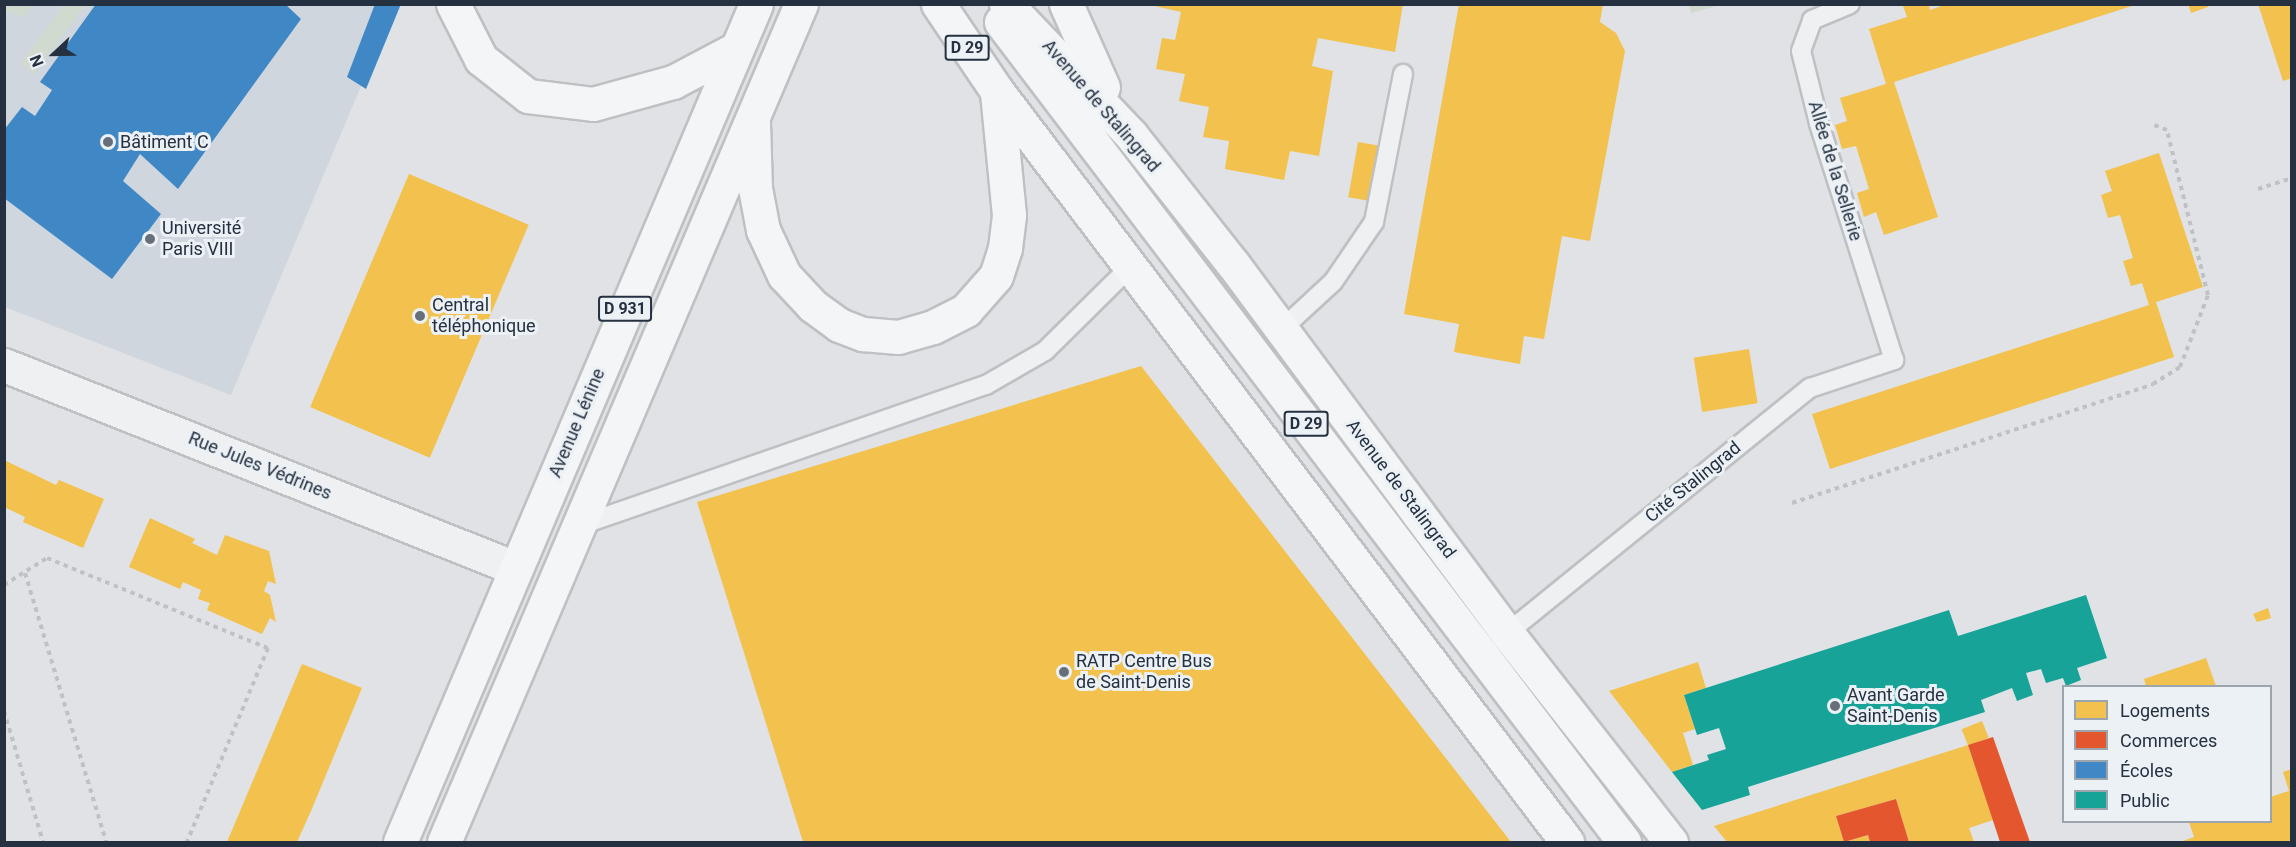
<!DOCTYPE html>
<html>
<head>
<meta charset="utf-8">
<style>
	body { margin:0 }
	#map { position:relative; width:2296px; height:847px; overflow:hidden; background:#e0e2e5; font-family:Roboto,sans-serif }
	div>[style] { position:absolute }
	.built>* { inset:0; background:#d0d6dd }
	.green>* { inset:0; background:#d1dacf }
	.homes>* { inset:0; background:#f2c14e; transform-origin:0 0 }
	.shops>* { inset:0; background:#e4572e }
	.schools>* { inset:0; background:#3f88c5 }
	.public>* { inset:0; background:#17a398 }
	.path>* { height:4px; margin-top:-2px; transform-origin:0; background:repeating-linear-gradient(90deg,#bfc1c5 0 4.5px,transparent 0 9px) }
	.roads { filter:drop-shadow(2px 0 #bec0c3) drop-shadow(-2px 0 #bec0c3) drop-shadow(0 2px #bec0c3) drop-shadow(0 -2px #bec0c3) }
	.service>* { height:18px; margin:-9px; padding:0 9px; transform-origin:9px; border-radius:9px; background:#eff0f2 }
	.minor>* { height:33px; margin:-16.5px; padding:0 16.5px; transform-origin:16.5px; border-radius:16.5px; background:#eff0f2 }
	.primary>* { height:33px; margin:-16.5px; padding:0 16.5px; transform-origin:16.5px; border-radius:16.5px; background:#f4f5f6 }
	.dots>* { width:16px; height:16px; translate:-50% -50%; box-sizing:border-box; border:3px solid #ecf1f6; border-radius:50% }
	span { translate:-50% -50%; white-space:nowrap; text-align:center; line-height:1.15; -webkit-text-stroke:6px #ecf1f6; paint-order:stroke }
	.shield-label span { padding:2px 4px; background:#ecf1f6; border:2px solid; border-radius:4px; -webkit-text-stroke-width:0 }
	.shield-label { font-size:16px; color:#253140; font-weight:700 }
	.street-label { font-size:18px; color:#253140 }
	.poi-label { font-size:18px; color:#253140 }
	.left { translate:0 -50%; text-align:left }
	.frame { position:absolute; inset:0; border:6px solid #253140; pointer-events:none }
	.legend { position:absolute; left:2062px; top:685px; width:210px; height:138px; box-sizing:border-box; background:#ecf1f6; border:2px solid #9ca4ad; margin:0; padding:8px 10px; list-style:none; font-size:18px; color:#253140 }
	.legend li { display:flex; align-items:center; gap:12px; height:30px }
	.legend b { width:30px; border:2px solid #9ca4ad }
	.north { position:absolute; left:24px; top:24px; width:60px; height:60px; -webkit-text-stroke:4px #ecf1f6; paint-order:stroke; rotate:248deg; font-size:16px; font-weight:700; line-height:24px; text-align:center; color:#253140 }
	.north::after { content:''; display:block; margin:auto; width:21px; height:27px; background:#253140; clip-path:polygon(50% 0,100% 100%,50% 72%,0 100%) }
</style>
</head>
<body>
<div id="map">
	<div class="built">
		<div style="clip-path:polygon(4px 5px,400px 5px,364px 79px,231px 395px,5px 307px)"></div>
	</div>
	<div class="green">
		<div style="clip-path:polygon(4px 5px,5px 4px,33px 5px,24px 17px,5px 11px)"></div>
		<div style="clip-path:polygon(64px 5px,85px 5px,34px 74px,20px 64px)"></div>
		<div style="clip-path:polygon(1689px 5px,1689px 4px,1720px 5px,1691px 13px)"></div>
	</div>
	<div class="homes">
		<div style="clip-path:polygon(1146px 4px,1403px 4px,1395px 52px,1318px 38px,1312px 66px,1333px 71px,1319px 156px,1290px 151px,1284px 180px,1225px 169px,1229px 141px,1203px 137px,1209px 107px,1179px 101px,1185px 74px,1156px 69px,1162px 38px,1175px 40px,1181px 12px)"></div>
		<div style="clip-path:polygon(1459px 4px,1603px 4px,1600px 22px,1616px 33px,1625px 51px,1590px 241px,1562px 236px,1544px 339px,1524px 336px,1520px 364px,1454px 352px,1459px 324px,1404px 314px)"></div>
		<div style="clip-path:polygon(1947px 4px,2135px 5px,1894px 82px,1938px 217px,1884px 235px,1876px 212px,1864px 217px,1857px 193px,1869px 189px,1856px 146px,1842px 149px,1835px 125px,1847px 121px,1840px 98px,1886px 84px,1869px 29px,1907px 17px,1903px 6px,1929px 5px,1930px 10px)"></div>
		<div style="clip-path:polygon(2188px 4px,2207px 4px,2208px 7px,2191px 13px)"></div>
		<div style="clip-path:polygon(2258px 4px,2292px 4px,2292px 78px,2283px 81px)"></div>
		<div style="left:1358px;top:142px;width:41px;height:56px;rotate:10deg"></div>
		<div style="clip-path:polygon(2159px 153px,2203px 287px,2156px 302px,2174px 357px,1830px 469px,1812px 414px,2149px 305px,2142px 283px,2131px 286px,2123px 261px,2133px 258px,2120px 215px,2108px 218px,2101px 195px,2112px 191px,2105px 171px)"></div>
		<div style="left:409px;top:174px;width:130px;height:253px;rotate:23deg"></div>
		<div style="left:1749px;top:349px;width:55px;height:56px;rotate:81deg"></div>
		<div style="clip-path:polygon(1141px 366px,1511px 842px,803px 842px,697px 502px)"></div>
		<div style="clip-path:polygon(4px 460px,56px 485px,59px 480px,104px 499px,83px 548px,23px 522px,25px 517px,4px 507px)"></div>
		<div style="clip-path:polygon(150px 518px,195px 539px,192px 543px,217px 555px,225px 535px,269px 551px,276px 584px,268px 581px,264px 591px,270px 595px,276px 622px,270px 618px,262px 634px,207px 610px,210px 603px,198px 599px,201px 590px,183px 582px,180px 589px,129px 567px)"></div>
		<div style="clip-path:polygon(2268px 608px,2271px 618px,2257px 622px,2253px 614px)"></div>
		<div style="clip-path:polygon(2206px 658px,2216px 686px,2146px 686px,2144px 679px)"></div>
		<div style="clip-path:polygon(1698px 662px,1706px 688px,1684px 695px,1695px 729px,1683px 733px,1693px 765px,1672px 772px,1609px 691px)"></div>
		<div style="clip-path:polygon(302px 664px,362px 688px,311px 811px,297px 842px,227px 842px)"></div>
		<div style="left:1982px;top:721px;width:18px;height:22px;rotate:68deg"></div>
		<div style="clip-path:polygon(1968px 745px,1993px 820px,1969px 828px,1974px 842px,1909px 842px,1896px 799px,1836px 816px,1844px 842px,1868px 835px,1870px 842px,1727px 842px,1714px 826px)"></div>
		<div style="clip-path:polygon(2292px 769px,2292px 842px,2180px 842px,2194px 837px,2189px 822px,2270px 822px,2270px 797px,2289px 791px,2283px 772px)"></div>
	</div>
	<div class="shops">
		<div style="clip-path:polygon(1993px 737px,2030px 842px,2000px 842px,1968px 745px)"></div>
		<div style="clip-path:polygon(1896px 799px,1909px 842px,1870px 842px,1868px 835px,1844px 842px,1836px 816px)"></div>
	</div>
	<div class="schools">
		<div style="clip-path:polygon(96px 4px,285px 4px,301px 19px,178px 189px,140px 154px,123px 181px,161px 214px,112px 279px,4px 198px,4px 130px,22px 107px,35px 116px,52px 90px,40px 82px)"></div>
		<div style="clip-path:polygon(375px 4px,401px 4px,366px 89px,347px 77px)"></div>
	</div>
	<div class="public">
		<div style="clip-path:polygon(2086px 595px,2107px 658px,2077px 668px,2081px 680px,2066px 686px,2063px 678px,2046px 683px,2041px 669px,2026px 673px,2033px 695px,2017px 701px,2012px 688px,1981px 700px,1985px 712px,1748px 787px,1750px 795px,1702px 810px,1672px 772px,1709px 760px,1707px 755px,1726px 749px,1719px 728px,1697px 735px,1684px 695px,1949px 610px,1958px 636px)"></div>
	</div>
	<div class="path">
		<div style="left:2258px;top:189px;width:36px;rotate:-18deg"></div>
		<div style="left:1792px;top:503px;width:380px;rotate:-18.2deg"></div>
		<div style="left:2153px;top:384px;width:32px;rotate:-32deg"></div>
		<div style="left:2180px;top:367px;width:77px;rotate:-68.7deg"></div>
		<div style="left:2208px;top:295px;width:170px;rotate:-104deg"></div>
		<div style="left:2167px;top:130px;width:14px;rotate:-159deg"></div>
		<div style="left:25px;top:573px;width:281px;rotate:73.2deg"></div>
		<div style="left:4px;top:585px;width:51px;rotate:-32.1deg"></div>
		<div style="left:47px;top:558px;width:239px;rotate:22.2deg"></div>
		<div style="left:268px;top:648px;width:210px;rotate:112.7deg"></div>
		<div style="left:4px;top:711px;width:137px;rotate:73.4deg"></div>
	</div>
	<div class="roads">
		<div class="service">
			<div style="left:1282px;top:329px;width:69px;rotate:-42.7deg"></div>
			<div style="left:1333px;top:282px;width:73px;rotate:-55.7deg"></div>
			<div style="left:1374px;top:222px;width:151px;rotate:-78.9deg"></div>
			<div style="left:578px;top:526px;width:432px;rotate:-19.1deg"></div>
			<div style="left:986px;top:385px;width:68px;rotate:-30deg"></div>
			<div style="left:1045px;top:351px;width:120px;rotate:-44.7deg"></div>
			<div style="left:1507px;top:633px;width:390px;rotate:-39deg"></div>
			<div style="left:1810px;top:388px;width:89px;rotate:-18.4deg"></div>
			<div style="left:1894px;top:360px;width:249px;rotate:-107.6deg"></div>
			<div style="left:1819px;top:123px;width:74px;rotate:-104deg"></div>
			<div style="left:1801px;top:51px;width:33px;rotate:-70deg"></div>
			<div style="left:1812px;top:20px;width:41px;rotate:-22.8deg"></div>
		</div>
		<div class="minor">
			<div style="left:4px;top:365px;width:550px;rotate:21.67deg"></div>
		</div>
		<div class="primary">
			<div style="left:453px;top:4px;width:62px;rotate:63deg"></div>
			<div style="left:481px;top:59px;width:60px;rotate:38.2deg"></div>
			<div style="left:528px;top:96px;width:65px;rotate:7deg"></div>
			<div style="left:593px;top:104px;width:83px;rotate:-15.4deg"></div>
			<div style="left:673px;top:82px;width:69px;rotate:-27.7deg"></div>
			<div style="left:938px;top:4px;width:105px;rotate:55.9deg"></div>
			<div style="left:997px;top:91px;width:943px;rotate:52.8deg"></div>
			<div style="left:1006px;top:4px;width:181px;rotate:46.3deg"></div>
			<div style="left:1131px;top:135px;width:164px;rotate:51.7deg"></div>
			<div style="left:1233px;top:264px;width:460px;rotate:53.4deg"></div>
			<div style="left:1507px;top:633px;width:266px;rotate:51.9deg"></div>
			<div style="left:1066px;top:4px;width:91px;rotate:66deg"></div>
			<div style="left:1001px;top:22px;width:1030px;rotate:52.77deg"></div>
			<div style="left:753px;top:122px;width:66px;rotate:88.3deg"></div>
			<div style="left:755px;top:188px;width:43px;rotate:79.2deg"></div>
			<div style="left:763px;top:230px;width:50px;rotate:65deg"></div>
			<div style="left:784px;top:275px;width:42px;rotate:46.9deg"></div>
			<div style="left:813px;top:306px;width:32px;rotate:36deg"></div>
			<div style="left:839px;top:325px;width:26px;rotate:21deg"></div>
			<div style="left:863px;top:334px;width:35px;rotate:5deg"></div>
			<div style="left:898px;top:337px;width:36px;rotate:-16deg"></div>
			<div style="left:933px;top:327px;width:37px;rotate:-27deg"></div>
			<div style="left:966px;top:310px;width:45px;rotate:-48.6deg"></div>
			<div style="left:996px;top:276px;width:29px;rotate:-72deg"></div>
			<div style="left:1005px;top:248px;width:33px;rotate:-83deg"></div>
			<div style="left:1009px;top:215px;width:124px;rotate:-95.6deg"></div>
			<div style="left:400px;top:842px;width:910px;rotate:-66.98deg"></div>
			<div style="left:444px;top:842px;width:911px;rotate:-66.93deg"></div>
		</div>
	</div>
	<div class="dots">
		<div style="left:108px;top:142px;background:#666f7a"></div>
		<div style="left:150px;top:239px;background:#666f7a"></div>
		<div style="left:420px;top:316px;background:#666f7a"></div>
		<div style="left:1064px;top:672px;background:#666f7a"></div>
		<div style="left:1835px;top:706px;background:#666f7a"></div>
	</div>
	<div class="shield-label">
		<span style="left:967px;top:48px">D 29</span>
		<span style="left:625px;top:309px">D 931</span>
		<span style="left:1306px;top:424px">D 29</span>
	</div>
	<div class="street-label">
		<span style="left:1101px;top:106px;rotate:49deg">Avenue de Stalingrad</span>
		<span style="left:1835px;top:171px;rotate:73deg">Allée de la Sellerie</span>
		<span style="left:577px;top:423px;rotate:-67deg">Avenue Lénine</span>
		<span style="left:260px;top:466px;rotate:22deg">Rue Jules Védrines</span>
		<span style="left:1693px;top:482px;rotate:-39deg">Cité Stalingrad</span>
		<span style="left:1401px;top:489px;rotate:53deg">Avenue de Stalingrad</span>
	</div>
	<div class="poi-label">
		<span class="left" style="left:120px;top:142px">Bâtiment C</span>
		<span class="left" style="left:162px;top:239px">Université<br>Paris VIII</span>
		<span class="left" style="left:432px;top:316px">Central<br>téléphonique</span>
		<span class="left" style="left:1076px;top:672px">RATP Centre Bus<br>de Saint-Denis</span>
		<span class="left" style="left:1847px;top:706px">Avant Garde<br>Saint-Denis</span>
	</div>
	<div class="frame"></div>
	<ul class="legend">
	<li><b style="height:16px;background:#f2c14e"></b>Logements</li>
	<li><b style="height:16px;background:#e4572e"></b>Commerces</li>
	<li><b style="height:16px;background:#3f88c5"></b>Écoles</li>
	<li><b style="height:16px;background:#17a398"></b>Public</li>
	</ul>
	<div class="north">N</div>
</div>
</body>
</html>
